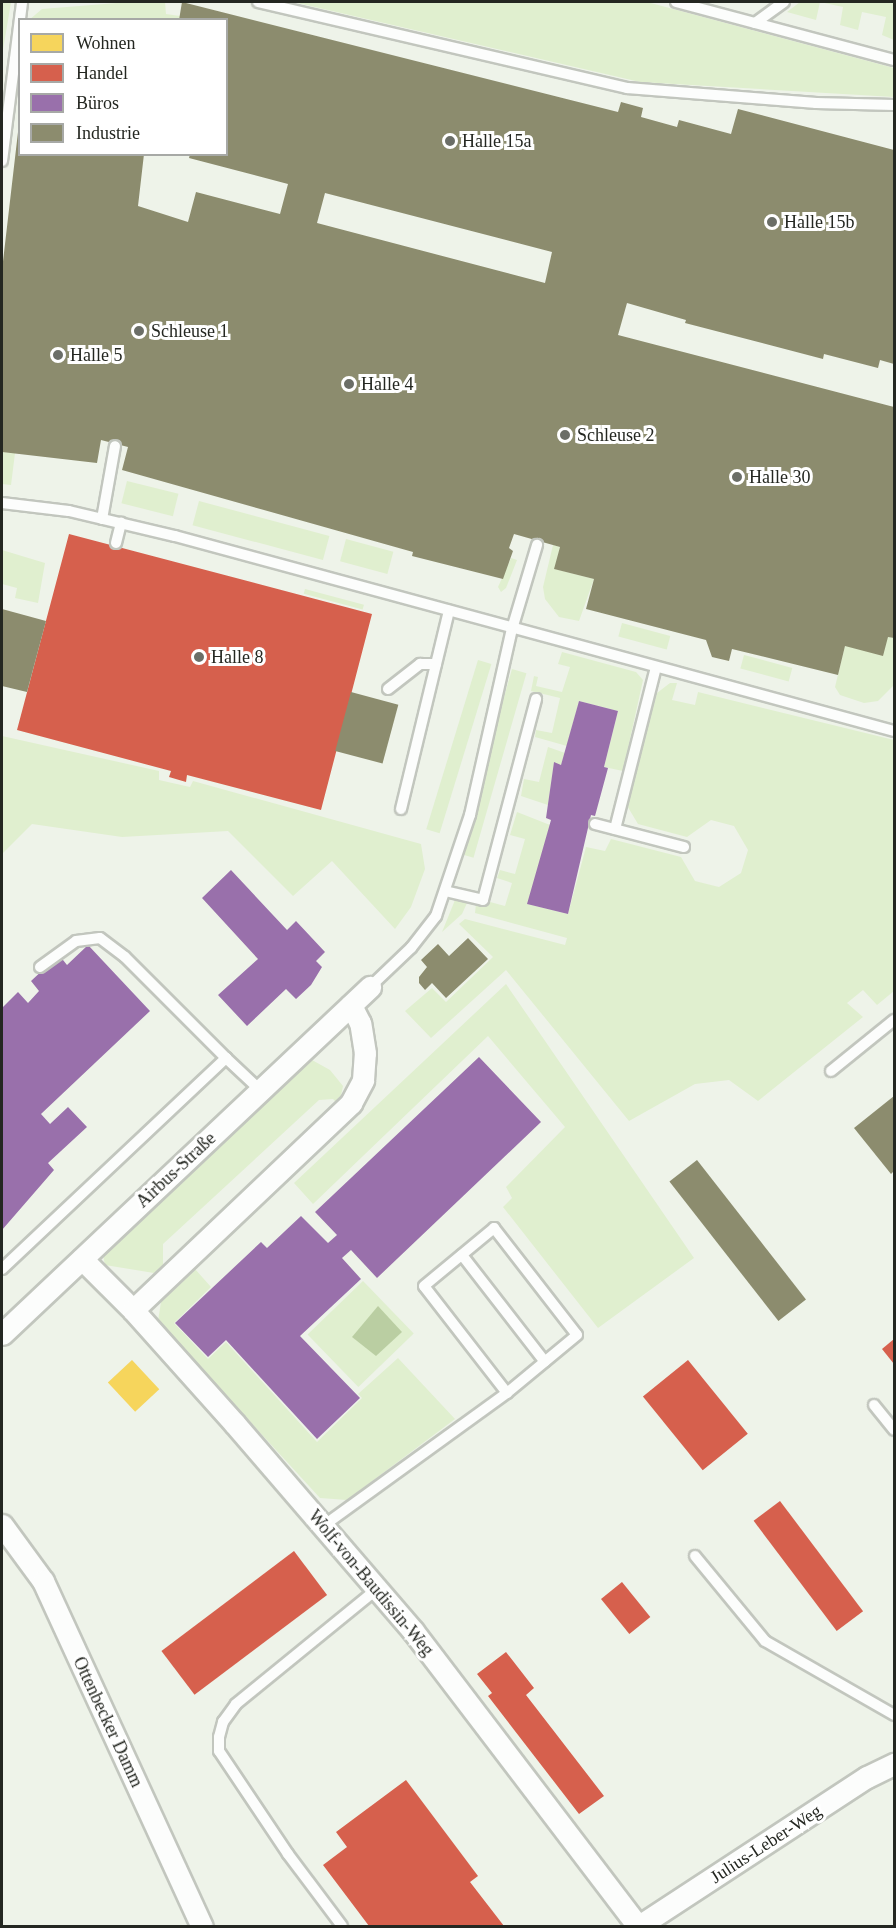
<!DOCTYPE html>
<html>
<head>
<meta charset="utf-8">
<style>
	body { margin:0 }
	#map { position:relative; width:896px; height:1928px; overflow:hidden; background:#eef3e9; font-family:Georgia,serif }
	div>[style] { position:absolute }
	.green>* { inset:0; background:#e0efcf; transform-origin:0 0 }
	.water>* { inset:0; background:#bacea2 }
	.homes>* { inset:0; background:#f6d55c; transform-origin:0 0 }
	.shops>* { inset:0; background:#d6604d; transform-origin:0 0 }
	.offices>* { inset:0; background:#9970ab }
	.industry>* { inset:0; background:#8c8c6e; transform-origin:0 0 }
	.roads { filter:drop-shadow(2px 0 #c2c6be) drop-shadow(-2px 0 #c2c6be) drop-shadow(0 2px #c2c6be) drop-shadow(0 -2px #c2c6be) }
	.service>* { height:10px; margin:-5px; padding:0 5px; transform-origin:5px; border-radius:5px; background:#fcfdfc }
	.minor>* { height:21px; margin:-10.5px; padding:0 10.5px; transform-origin:10.5px; border-radius:10.5px; background:#fcfdfc }
	.dots>* { width:16px; height:16px; translate:-50% -50%; box-sizing:border-box; border:3px solid #fff; border-radius:50% }
	span { translate:-50% -50%; white-space:nowrap; text-align:center; line-height:1.15; -webkit-text-stroke:6px #fff; paint-order:stroke }
	.poi-label { font-size:18px; color:#242721 }
	.left { translate:0 -50%; text-align:left }
	.street-label { font-size:18px; color:#242721 }
	.frame { position:absolute; inset:0; border:3px solid #242721; pointer-events:none }
	.legend { position:absolute; left:18px; top:18px; width:210px; height:138px; box-sizing:border-box; background:#fff; border:2px solid #a7a9a6; margin:0; padding:8px 10px; list-style:none; font-size:18px; color:#242721 }
	.legend li { display:flex; align-items:center; gap:12px; height:30px }
	.legend b { width:30px; border:2px solid #a7a9a6 }
</style>
</head>
<body>
<div id="map">
	<div class="green">
		<div style="clip-path:polygon(2px 2px,11px 2px,3px 50px,2px 50px)"></div>
		<div style="clip-path:polygon(129px 2px,165px 2px,166px 14px,180px 16px,179px 20px,29px 20px,42px 9px)"></div>
		<div style="clip-path:polygon(293px 2px,647px 2px,894px 68px,894px 97px,640px 82px)"></div>
		<div style="clip-path:polygon(800px 2px,894px 2px,894px 40px,882px 35px,886px 17px,862px 12px,858px 30px,840px 25px,843px 7px,820px 2px,816px 20px,787px 12px)"></div>
		<div style="clip-path:polygon(2px 452px,15px 453px,11px 485px,2px 484px)"></div>
		<div style="left:127px;top:481px;width:53px;height:23px;rotate:14deg"></div>
		<div style="left:199px;top:501px;width:135px;height:25px;rotate:15deg"></div>
		<div style="left:346px;top:539px;width:49px;height:23px;rotate:15deg"></div>
		<div style="clip-path:polygon(553px 545px,560px 547px,555px 569px,594px 579px,579px 621px,559px 617px,545px 599px,543px 587px)"></div>
		<div style="clip-path:polygon(2px 550px,45px 563px,38px 603px,15px 598px,17px 588px,2px 584px)"></div>
		<div style="clip-path:polygon(511px 558px,517px 560px,506px 588px,501px 592px,498px 587px)"></div>
		<div style="left:305px;top:589px;width:61px;height:5px;rotate:15deg"></div>
		<div style="left:622px;top:623px;width:50px;height:14px;rotate:15deg"></div>
		<div style="clip-path:polygon(888px 637px,894px 638px,893px 686px,878px 701px,864px 703px,840px 695px,835px 687px,845px 646px)"></div>
		<div style="clip-path:polygon(562px 652px,636px 672px,643px 680px,623px 771px,604px 767px,618px 711px,579px 701px,567px 746px,535px 737px,536px 730px,552px 733px,560px 698px,531px 691px,534px 676px,538px 677px,536px 686px,562px 692px,570px 667px,558px 664px)"></div>
		<div style="left:744px;top:655px;width:50px;height:14px;rotate:15deg"></div>
		<div style="left:478px;top:660px;width:14px;height:177px;rotate:17deg"></div>
		<div style="left:512px;top:669px;width:15px;height:192px;rotate:16deg"></div>
		<div style="clip-path:polygon(670px 683px,677px 683px,672px 700px,695px 705px,698px 692px,894px 740px,894px 991px,877px 1005px,863px 990px,847px 1003px,863px 1017px,758px 1101px,729px 1080px,695px 1084px,629px 1121px,506px 970px,431px 1038px,405px 1011px,432px 988px,446px 1002px,493px 957px,459px 924px,465px 919px,565px 945px,567px 938px,475px 913px,476px 904px,490px 902px,505px 906px,512px 883px,497px 878px,500px 870px,515px 874px,525px 839px,510px 835px,517px 812px,550px 825px,528px 904px,568px 914px,586px 847px,605px 851px,611px 839px,681px 857px,695px 881px,719px 887px,741px 873px,748px 850px,734px 826px,711px 820px,687px 837px,638px 824px,626px 804px,657px 693px)"></div>
		<div style="clip-path:polygon(2px 736px,159px 771px,159px 780px,190px 787px,193px 781px,421px 844px,425px 869px,411px 907px,395px 929px,332px 861px,293px 896px,228px 831px,122px 837px,32px 824px,2px 854px)"></div>
		<div style="clip-path:polygon(548px 747px,565px 753px,561px 765px,554px 763px,548px 805px,521px 796px,524px 779px,539px 782px)"></div>
		<div style="clip-path:polygon(455px 900px,467px 903px,462px 914px,442px 932px)"></div>
		<div style="clip-path:polygon(506px 984px,694px 1258px,598px 1328px,503px 1207px,512px 1198px,506px 1187px,565px 1127px,488px 1036px,313px 1204px,294px 1183px)"></div>
		<div style="clip-path:polygon(312px 1060px,330px 1070px,343px 1086px,339px 1105px,333px 1099px,319px 1100px,163px 1244px,163px 1265px,154px 1273px,105px 1265px,103px 1255px)"></div>
		<div style="clip-path:polygon(195px 1269px,211px 1287px,174px 1323px,208px 1359px,226px 1342px,317px 1442px,362px 1398px,358px 1394px,398px 1358px,455px 1419px,347px 1500px,320px 1498px,158px 1321px,161px 1302px)"></div>
		<div style="left:363px;top:1281px;width:73px;height:77px;rotate:46deg"></div>
	</div>
	<div class="water">
		<div style="clip-path:polygon(378px 1306px,402px 1332px,376px 1356px,352px 1337px)"></div>
	</div>
	<div class="homes">
		<div style="left:132px;top:1360px;width:40px;height:33px;rotate:47deg"></div>
	</div>
	<div class="shops">
		<div style="clip-path:polygon(69px 534px,372px 614px,321px 810px,187px 775px,186px 782px,169px 777px,171px 771px,17px 730px)"></div>
		<div style="clip-path:polygon(894px 1339px,894px 1364px,882px 1349px)"></div>
		<div style="left:688px;top:1360px;width:95px;height:58px;rotate:51deg"></div>
		<div style="left:780px;top:1501px;width:138px;height:33px;rotate:53deg"></div>
		<div style="left:294px;top:1551px;width:55px;height:166px;rotate:53deg"></div>
		<div style="left:622px;top:1582px;width:45px;height:27px;rotate:51deg"></div>
		<div style="clip-path:polygon(506px 1652px,534px 1688px,526px 1695px,604px 1796px,579px 1814px,488px 1696px,492px 1693px,477px 1674px)"></div>
		<div style="clip-path:polygon(406px 1780px,478px 1876px,470px 1882px,504px 1926px,369px 1926px,323px 1865px,347px 1847px,336px 1832px)"></div>
	</div>
	<div class="offices">
		<div style="clip-path:polygon(579px 701px,618px 711px,604px 767px,608px 768px,595px 816px,591px 815px,568px 914px,527px 904px,551px 820px,546px 818px,554px 762px,561px 765px)"></div>
		<div style="clip-path:polygon(231px 870px,287px 930px,296px 921px,325px 952px,316px 961px,322px 967px,311px 985px,296px 999px,286px 989px,247px 1026px,218px 995px,258px 959px,202px 898px)"></div>
		<div style="clip-path:polygon(88px 945px,150px 1011px,41px 1114px,50px 1124px,68px 1107px,87px 1127px,48px 1163px,54px 1170px,2px 1230px,2px 1008px,18px 992px,28px 1003px,39px 991px,31px 981px,59px 955px,67px 965px)"></div>
		<div style="clip-path:polygon(479px 1057px,541px 1122px,377px 1278px,351px 1250px,342px 1258px,361px 1279px,300px 1336px,360px 1398px,317px 1439px,226px 1340px,208px 1357px,175px 1323px,261px 1242px,267px 1248px,301px 1216px,328px 1243px,337px 1235px,315px 1212px)"></div>
	</div>
	<div class="industry">
		<div style="clip-path:polygon(evenodd,182px 2px,618px 112px,621px 102px,643px 108px,641px 117px,677px 127px,679px 120px,731px 134px,738px 109px,894px 150px,894px 364px,880px 360px,878px 368px,824px 354px,823px 359px,685px 323px,686px 320px,627px 303px,618px 335px,894px 407px,894px 638px,888px 637px,883px 656px,845px 646px,838px 675px,732px 649px,729px 661px,712px 657px,706px 640px,586px 609px,594px 579px,554px 569px,560px 547px,514px 534px,509px 548px,513px 551px,503px 579px,412px 556px,413px 552px,122px 470px,128px 447px,101px 440px,97px 463px,2px 452px,2px 270px,18px 132px,20px 154px,144px 154px,138px 206px,188px 222px,196px 192px,280px 214px,288px 184px,189px 158px,190px 154px,226px 154px,226px 20px,179px 20px,182px 2px,325px 193px,552px 252px,545px 283px,317px 223px,325px 193px)"></div>
		<div style="clip-path:polygon(2px 609px,46px 621px,27px 692px,2px 686px)"></div>
		<div style="left:351px;top:692px;width:49px;height:61px;rotate:15deg"></div>
		<div style="clip-path:polygon(468px 938px,488px 959px,446px 998px,432px 983px,425px 990px,419px 983px,419px 977px,427px 967px,421px 960px,438px 944px,449px 956px)"></div>
		<div style="clip-path:polygon(894px 1096px,894px 1171px,891px 1174px,854px 1128px)"></div>
		<div style="left:697px;top:1160px;width:177px;height:35px;rotate:52deg"></div>
	</div>
	<div class="roads">
		<div class="service">
			<div style="left:258px;top:2px;width:379px;rotate:13.1deg"></div>
			<div style="left:627px;top:88px;width:190px;rotate:4.5deg"></div>
			<div style="left:816px;top:103px;width:78px;rotate:1.5deg"></div>
			<div style="left:676px;top:2px;width:226px;rotate:14.9deg"></div>
			<div style="left:755px;top:23px;width:36px;rotate:-36deg"></div>
			<div style="left:2px;top:161px;width:160px;rotate:-82.8deg"></div>
			<div style="left:2px;top:503px;width:67px;rotate:6.8deg"></div>
			<div style="left:69px;top:511px;width:109px;rotate:13.3deg"></div>
			<div style="left:175px;top:536px;width:745px;rotate:15.17deg"></div>
			<div style="left:102px;top:519px;width:74px;rotate:-79.9deg"></div>
			<div style="left:116px;top:543px;width:21px;rotate:-76deg"></div>
			<div style="left:388px;top:689px;width:41px;rotate:-38deg"></div>
			<div style="left:420px;top:664px;width:16px"></div>
			<div style="left:401px;top:809px;width:204px;rotate:-76.4deg"></div>
			<div style="left:595px;top:824px;width:92px;rotate:14.5deg"></div>
			<div style="left:615px;top:829px;width:167px;rotate:-75.8deg"></div>
			<div style="left:445px;top:891px;width:39px;rotate:13deg"></div>
			<div style="left:483px;top:900px;width:208px;rotate:-75.2deg"></div>
			<div style="left:40px;top:967px;width:44px;rotate:-35.8deg"></div>
			<div style="left:76px;top:941px;width:24px;rotate:-7deg"></div>
			<div style="left:100px;top:938px;width:31px;rotate:37deg"></div>
			<div style="left:125px;top:957px;width:143px;rotate:45deg"></div>
			<div style="left:370px;top:987px;width:57px;rotate:-43.6deg"></div>
			<div style="left:411px;top:948px;width:41px;rotate:-52deg"></div>
			<div style="left:436px;top:916px;width:107px;rotate:-71.4deg"></div>
			<div style="left:470px;top:815px;width:191px;rotate:-77.3deg"></div>
			<div style="left:512px;top:629px;width:88px;rotate:-73.4deg"></div>
			<div style="left:831px;top:1071px;width:81px;rotate:-39deg"></div>
			<div style="left:494px;top:1228px;width:135px;rotate:52.2deg"></div>
			<div style="left:577px;top:1335px;width:91px;rotate:140.4deg"></div>
			<div style="left:507px;top:1393px;width:135px;rotate:-127.8deg"></div>
			<div style="left:424px;top:1286px;width:91px;rotate:-39.6deg"></div>
			<div style="left:462px;top:1255px;width:135px;rotate:52.2deg"></div>
			<div style="left:2px;top:1269px;width:308px;rotate:-43.3deg"></div>
			<div style="left:226px;top:1058px;width:47px;rotate:43.3deg"></div>
			<div style="left:874px;top:1405px;width:32px;rotate:51deg"></div>
			<div style="left:323px;top:1526px;width:227px;rotate:-35.9deg"></div>
			<div style="left:695px;top:1556px;width:110px;rotate:50.5deg"></div>
			<div style="left:765px;top:1641px;width:149px;rotate:29.8deg"></div>
			<div style="left:342px;top:1926px;width:90px;rotate:-126.9deg"></div>
			<div style="left:288px;top:1854px;width:124px;rotate:-123.8deg"></div>
			<div style="left:219px;top:1751px;width:14px;rotate:-90deg"></div>
			<div style="left:219px;top:1737px;width:16px;rotate:-75deg"></div>
			<div style="left:223px;top:1722px;width:22px;rotate:-54deg"></div>
			<div style="left:236px;top:1704px;width:182px;rotate:-39.2deg"></div>
		</div>
		<div class="minor">
			<div style="left:82px;top:1259px;width:72px;rotate:45deg"></div>
			<div style="left:133px;top:1310px;width:153px;rotate:48.2deg"></div>
			<div style="left:235px;top:1424px;width:273px;rotate:49.3deg"></div>
			<div style="left:413px;top:1631px;width:371px;rotate:52.7deg"></div>
			<div style="left:133px;top:1310px;width:301px;rotate:-43.5deg"></div>
			<div style="left:351px;top:1103px;width:26px;rotate:-62deg"></div>
			<div style="left:363px;top:1080px;width:27px;rotate:-86deg"></div>
			<div style="left:365px;top:1053px;width:30px;rotate:-99deg"></div>
			<div style="left:360px;top:1023px;width:20px;rotate:-117deg"></div>
			<div style="left:2px;top:1334px;width:506px;rotate:-43.32deg"></div>
			<div style="left:2px;top:1525px;width:69px;rotate:53.8deg"></div>
			<div style="left:43px;top:1581px;width:380px;rotate:65.3deg"></div>
			<div style="left:639px;top:1926px;width:272px;rotate:-33.2deg"></div>
			<div style="left:867px;top:1777px;width:30px;rotate:-26deg"></div>
		</div>
	</div>
	<div class="dots">
		<div style="left:450px;top:141px;background:#6b6e67"></div>
		<div style="left:772px;top:222px;background:#6b6e67"></div>
		<div style="left:139px;top:331px;background:#6b6e67"></div>
		<div style="left:58px;top:355px;background:#6b6e67"></div>
		<div style="left:349px;top:384px;background:#6b6e67"></div>
		<div style="left:565px;top:435px;background:#6b6e67"></div>
		<div style="left:737px;top:477px;background:#6b6e67"></div>
		<div style="left:199px;top:657px;background:#6b6e67"></div>
	</div>
	<div class="poi-label">
		<span class="left" style="left:462px;top:141px">Halle 15a</span>
		<span class="left" style="left:784px;top:222px">Halle 15b</span>
		<span class="left" style="left:151px;top:331px">Schleuse 1</span>
		<span class="left" style="left:70px;top:355px">Halle 5</span>
		<span class="left" style="left:361px;top:384px">Halle 4</span>
		<span class="left" style="left:577px;top:435px">Schleuse 2</span>
		<span class="left" style="left:749px;top:477px">Halle 30</span>
		<span class="left" style="left:211px;top:657px">Halle 8</span>
	</div>
	<div class="street-label">
		<span style="left:176px;top:1170px;rotate:-43deg">Airbus-Straße</span>
		<span style="left:371px;top:1583px;rotate:50deg">Wolf-von-Baudissin-Weg</span>
		<span style="left:108px;top:1722px;rotate:65deg">Ottenbecker Damm</span>
		<span style="left:766px;top:1844px;rotate:-33deg">Julius-Leber-Weg</span>
	</div>
	<div class="frame"></div>
	<ul class="legend">
	<li><b style="height:16px;background:#f6d55c"></b>Wohnen</li>
	<li><b style="height:16px;background:#d6604d"></b>Handel</li>
	<li><b style="height:16px;background:#9970ab"></b>Büros</li>
	<li><b style="height:16px;background:#8c8c6e"></b>Industrie</li>
	</ul>
</div>
</body>
</html>
